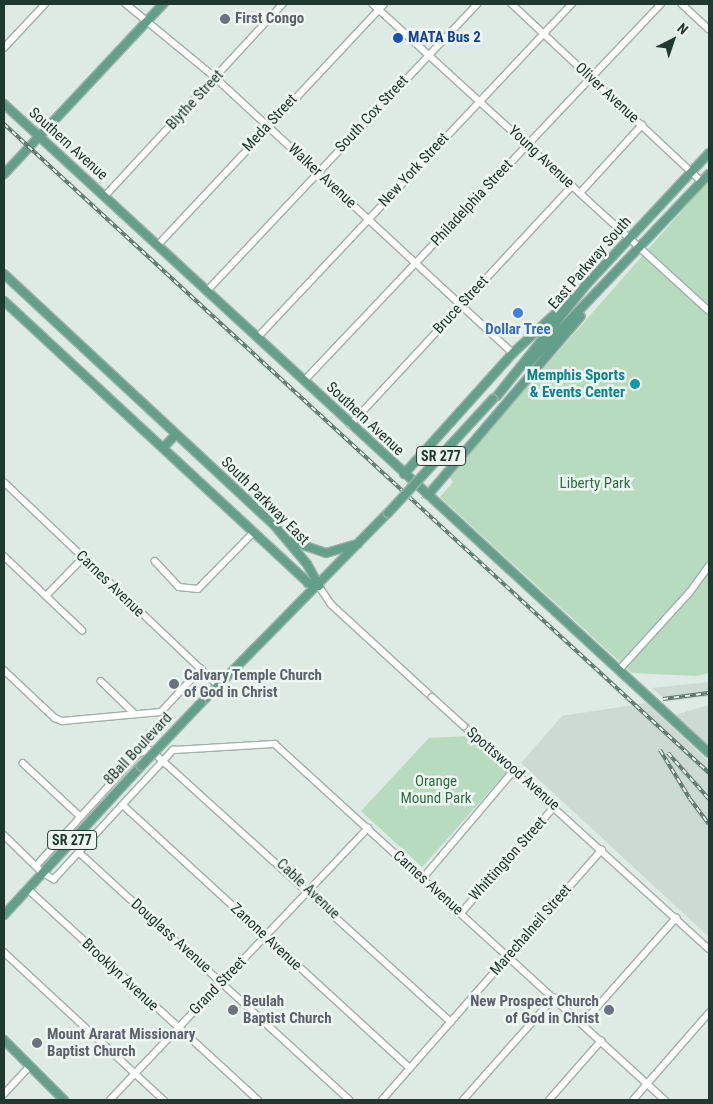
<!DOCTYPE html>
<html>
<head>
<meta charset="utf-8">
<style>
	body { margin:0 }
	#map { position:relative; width:713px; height:1104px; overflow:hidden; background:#deeae4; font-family:"Roboto Condensed",sans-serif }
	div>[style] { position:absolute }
	.built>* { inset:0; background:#cdd9d3 }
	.green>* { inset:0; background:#b7dbbe }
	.roads { filter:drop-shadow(1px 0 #a1b1aa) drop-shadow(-1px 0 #a1b1aa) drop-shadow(0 1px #a1b1aa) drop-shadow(0 -1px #a1b1aa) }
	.minor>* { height:5.5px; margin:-2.75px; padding:0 2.75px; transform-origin:2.75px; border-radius:2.75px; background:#fff }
	.major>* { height:8px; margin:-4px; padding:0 4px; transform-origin:4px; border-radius:4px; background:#639f8b }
	.rail>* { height:4px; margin-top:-2px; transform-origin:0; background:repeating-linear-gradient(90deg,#eff7f2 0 5.5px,#5a756c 0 11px); box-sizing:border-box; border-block:1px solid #5a756c }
	.bridges { filter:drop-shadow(1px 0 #a1b1aa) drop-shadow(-1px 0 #a1b1aa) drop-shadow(0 1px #a1b1aa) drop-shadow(0 -1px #a1b1aa) }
	.minor-bridge>* { height:5.5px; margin:-2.75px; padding:0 2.75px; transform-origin:2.75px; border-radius:2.75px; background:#fff }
	.major-bridge>* { height:8px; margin:-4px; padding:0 4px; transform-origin:4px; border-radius:4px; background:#639f8b }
	.dots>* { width:14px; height:14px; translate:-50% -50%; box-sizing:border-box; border:2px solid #eff7f2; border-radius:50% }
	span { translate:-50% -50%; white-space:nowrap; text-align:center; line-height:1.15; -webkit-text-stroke:5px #eff7f2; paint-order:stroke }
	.shield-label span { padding:1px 4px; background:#eff7f2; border:1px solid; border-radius:4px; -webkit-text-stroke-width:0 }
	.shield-label { font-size:14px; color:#203930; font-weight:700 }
	.worship-label { font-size:15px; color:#5b616d; font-weight:700 }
	.left { translate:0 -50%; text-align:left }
	.right { translate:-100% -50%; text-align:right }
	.transit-label { font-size:15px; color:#164399; font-weight:700 }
	.street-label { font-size:15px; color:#203930 }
	.shop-label { font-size:15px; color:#366cbe; font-weight:700 }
	.culture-label { font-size:15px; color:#0d838f; font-weight:700 }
	.park-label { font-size:15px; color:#2b6f40 }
	.frame { position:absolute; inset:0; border:5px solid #203930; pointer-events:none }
	.north { position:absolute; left:648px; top:15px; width:50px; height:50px; -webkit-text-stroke:4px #eff7f2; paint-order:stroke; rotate:41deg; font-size:14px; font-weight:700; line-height:20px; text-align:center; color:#203930 }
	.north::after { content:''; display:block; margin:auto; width:18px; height:22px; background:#203930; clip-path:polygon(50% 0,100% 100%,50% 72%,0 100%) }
</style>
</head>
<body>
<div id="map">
	<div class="built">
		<div style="clip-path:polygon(709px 682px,709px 697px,704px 697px,667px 701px,652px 688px)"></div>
		<div style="clip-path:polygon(646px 703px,709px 762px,709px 937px,521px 763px,562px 716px)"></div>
		<div style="clip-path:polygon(709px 705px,709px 749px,675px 715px)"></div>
	</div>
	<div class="green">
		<div style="clip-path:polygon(709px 180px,709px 673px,696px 676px,632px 673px,440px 497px,453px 482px,449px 476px)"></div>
		<div style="clip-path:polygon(470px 736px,507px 772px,422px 867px,361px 811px,429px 738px)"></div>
	</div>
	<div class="roads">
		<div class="minor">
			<div style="left:126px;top:4px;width:117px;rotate:39.4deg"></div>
			<div style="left:216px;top:78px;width:405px;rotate:42.8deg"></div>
			<div style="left:373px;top:4px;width:455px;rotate:42.4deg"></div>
			<div style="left:512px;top:4px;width:260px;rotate:43.1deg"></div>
			<div style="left:682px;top:4px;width:37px;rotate:43deg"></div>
			<div style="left:4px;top:48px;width:60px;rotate:-47deg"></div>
			<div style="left:580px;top:193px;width:92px;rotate:-47.6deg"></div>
			<div style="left:105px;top:196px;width:262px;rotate:-47.2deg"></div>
			<div style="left:158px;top:245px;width:330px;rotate:-46.8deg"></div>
			<div style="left:207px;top:291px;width:394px;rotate:-46.7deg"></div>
			<div style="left:258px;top:337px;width:458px;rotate:-46.7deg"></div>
			<div style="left:304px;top:381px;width:519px;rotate:-46.56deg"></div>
			<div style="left:350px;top:425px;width:326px;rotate:-47.1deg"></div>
			<div style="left:4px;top:482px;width:295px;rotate:43.5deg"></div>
			<div style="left:4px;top:556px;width:108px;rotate:43.5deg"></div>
			<div style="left:155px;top:561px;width:35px;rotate:47deg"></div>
			<div style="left:179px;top:587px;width:19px;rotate:6deg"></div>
			<div style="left:198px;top:589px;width:80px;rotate:-45.5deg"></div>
			<div style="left:319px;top:586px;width:22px;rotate:56deg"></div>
			<div style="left:331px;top:604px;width:137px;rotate:42.6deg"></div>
			<div style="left:46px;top:596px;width:53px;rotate:-45.8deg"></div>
			<div style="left:4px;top:670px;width:70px;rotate:43.3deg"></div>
			<div style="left:55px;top:718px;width:8px;rotate:23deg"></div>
			<div style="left:62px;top:721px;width:99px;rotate:-5.2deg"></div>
			<div style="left:161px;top:712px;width:59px;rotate:-47.1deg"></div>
			<div style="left:619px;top:670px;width:105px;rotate:-47.7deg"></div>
			<div style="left:690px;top:592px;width:32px;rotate:-54deg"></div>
			<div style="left:101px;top:681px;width:47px;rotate:44.1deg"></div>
			<div style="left:464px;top:726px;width:331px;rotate:42.3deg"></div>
			<div style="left:23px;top:763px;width:79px;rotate:43deg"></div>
			<div style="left:123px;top:805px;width:389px;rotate:42.5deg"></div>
			<div style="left:4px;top:835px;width:54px;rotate:44.3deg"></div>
			<div style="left:43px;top:873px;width:13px;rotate:29deg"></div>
			<div style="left:54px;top:879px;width:176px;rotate:-47.3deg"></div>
			<div style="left:173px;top:750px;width:102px;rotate:-3.4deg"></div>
			<div style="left:275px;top:744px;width:528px;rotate:42.39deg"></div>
			<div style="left:80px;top:853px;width:366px;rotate:42.5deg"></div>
			<div style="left:36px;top:866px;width:153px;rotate:-47.7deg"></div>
			<div style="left:139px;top:753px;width:12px;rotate:-14deg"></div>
			<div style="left:151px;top:750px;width:405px;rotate:42.2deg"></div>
			<div style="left:423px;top:878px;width:143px;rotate:-49.8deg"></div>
			<div style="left:28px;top:889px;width:312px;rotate:42.5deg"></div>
			<div style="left:461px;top:913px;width:142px;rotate:-48.7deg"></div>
			<div style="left:4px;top:952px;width:218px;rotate:42.8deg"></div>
			<div style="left:582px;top:1024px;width:142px;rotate:-48.4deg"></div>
			<div style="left:4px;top:1094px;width:38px;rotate:-47deg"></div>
			<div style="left:110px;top:1100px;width:375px;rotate:-46.5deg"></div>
			<div style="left:382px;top:1100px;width:333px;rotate:-48.7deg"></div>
			<div style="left:463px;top:1100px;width:137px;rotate:-48.3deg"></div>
			<div style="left:549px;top:1100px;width:79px;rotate:-48.6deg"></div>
			<div style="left:633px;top:1100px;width:116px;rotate:-48.9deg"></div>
		</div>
		<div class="major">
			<div style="left:4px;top:104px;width:958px;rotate:42.63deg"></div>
			<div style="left:4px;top:174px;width:233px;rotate:-46.9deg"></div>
			<div style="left:4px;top:274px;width:369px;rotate:42.9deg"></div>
			<div style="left:274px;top:525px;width:51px;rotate:49.8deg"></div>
			<div style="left:307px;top:564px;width:25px;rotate:61deg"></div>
			<div style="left:4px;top:301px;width:415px;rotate:42.8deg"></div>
			<div style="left:308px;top:583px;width:11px;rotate:15deg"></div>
			<div style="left:528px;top:364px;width:262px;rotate:-46.4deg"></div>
			<div style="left:497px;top:396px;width:141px;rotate:-51.3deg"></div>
			<div style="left:585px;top:286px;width:182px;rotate:-47deg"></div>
			<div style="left:163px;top:448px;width:19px;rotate:-47deg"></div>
			<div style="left:404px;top:474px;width:163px;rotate:-48deg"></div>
			<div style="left:513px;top:353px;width:79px;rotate:-43deg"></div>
			<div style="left:428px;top:495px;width:235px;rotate:-49.5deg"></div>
			<div style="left:291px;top:541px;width:37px;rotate:19deg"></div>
			<div style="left:326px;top:553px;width:33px;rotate:-16deg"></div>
			<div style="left:201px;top:703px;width:267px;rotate:-45.5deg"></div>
			<div style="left:4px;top:915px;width:202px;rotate:-47.4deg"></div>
			<div style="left:4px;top:1040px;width:85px;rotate:45deg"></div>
		</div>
	</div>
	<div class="rail">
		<div style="left:4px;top:124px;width:958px;rotate:42.63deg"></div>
		<div style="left:663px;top:699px;width:46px;rotate:-7.4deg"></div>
		<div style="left:660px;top:750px;width:57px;rotate:58.5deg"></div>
		<div style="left:690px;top:799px;width:31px;rotate:53deg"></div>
		<div style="left:668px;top:753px;width:62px;rotate:48.3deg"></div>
	</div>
	<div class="bridges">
		<div class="minor-bridge">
			<div style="left:432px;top:697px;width:43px;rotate:42.2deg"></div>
		</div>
		<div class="major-bridge">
			<div style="left:388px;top:513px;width:155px;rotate:-47.4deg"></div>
			<div style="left:141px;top:766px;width:87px;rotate:-46.4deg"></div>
		</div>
	</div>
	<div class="dots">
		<div style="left:225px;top:19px;background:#6b7280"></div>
		<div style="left:398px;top:38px;background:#1a4fb4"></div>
		<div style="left:518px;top:313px;background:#3f7fe0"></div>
		<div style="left:635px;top:384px;background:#0f9aa8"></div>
		<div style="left:174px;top:684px;background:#6b7280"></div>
		<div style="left:233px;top:1010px;background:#6b7280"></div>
		<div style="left:609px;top:1010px;background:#6b7280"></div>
		<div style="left:37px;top:1043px;background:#6b7280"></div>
	</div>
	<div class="shield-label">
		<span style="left:441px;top:456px">SR 277</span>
		<span style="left:72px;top:840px">SR 277</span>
	</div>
	<div class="worship-label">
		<span class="left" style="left:235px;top:19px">First Congo</span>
		<span class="left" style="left:184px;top:684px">Calvary Temple Church<br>of God in Christ</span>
		<span class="left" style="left:243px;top:1010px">Beulah<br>Baptist Church</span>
		<span class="right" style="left:599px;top:1010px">New Prospect Church<br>of God in Christ</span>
		<span class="left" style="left:47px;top:1043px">Mount Ararat Missionary<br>Baptist Church</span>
	</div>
	<div class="transit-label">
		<span class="left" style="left:408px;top:38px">MATA Bus 2</span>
	</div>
	<div class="street-label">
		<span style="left:607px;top:93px;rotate:43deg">Oliver Avenue</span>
		<span style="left:195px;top:100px;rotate:-47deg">Blythe Street</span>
		<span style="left:372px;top:114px;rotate:-47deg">South Cox Street</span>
		<span style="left:270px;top:123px;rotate:-47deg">Meda Street</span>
		<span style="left:68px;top:144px;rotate:42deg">Southern Avenue</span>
		<span style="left:541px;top:157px;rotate:43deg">Young Avenue</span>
		<span style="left:414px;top:170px;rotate:-47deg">New York Street</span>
		<span style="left:322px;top:176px;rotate:43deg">Walker Avenue</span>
		<span style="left:472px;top:203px;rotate:-47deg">Philadelphia Street</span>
		<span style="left:590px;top:263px;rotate:-49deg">East Parkway South</span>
		<span style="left:461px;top:305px;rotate:-47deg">Bruce Street</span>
		<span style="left:365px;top:419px;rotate:43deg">Southern Avenue</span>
		<span style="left:265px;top:501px;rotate:45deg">South Parkway East</span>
		<span style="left:110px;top:584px;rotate:44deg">Carnes Avenue</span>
		<span style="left:138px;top:749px;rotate:-47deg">8Ball Boulevard</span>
		<span style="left:513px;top:769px;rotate:41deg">Spottswood Avenue</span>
		<span style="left:508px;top:859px;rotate:-48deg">Whittington Street</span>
		<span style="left:428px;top:883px;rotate:42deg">Carnes Avenue</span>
		<span style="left:308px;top:889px;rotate:43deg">Cable Avenue</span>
		<span style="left:531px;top:930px;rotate:-49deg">Marechalneil Street</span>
		<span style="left:171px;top:936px;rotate:42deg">Douglass Avenue</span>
		<span style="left:266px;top:937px;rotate:43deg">Zanone Avenue</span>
		<span style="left:120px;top:975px;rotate:43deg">Brooklyn Avenue</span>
		<span style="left:218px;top:986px;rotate:-46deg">Grand Street</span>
	</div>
	<div class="shop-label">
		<span style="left:518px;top:330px">Dollar Tree</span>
	</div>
	<div class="culture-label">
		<span class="right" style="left:625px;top:384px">Memphis Sports<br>&amp; Events Center</span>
	</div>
	<div class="park-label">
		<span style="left:595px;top:484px">Liberty Park</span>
		<span style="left:436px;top:790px">Orange<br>Mound Park</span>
	</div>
	<div class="frame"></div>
	<div class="north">N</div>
</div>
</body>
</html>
